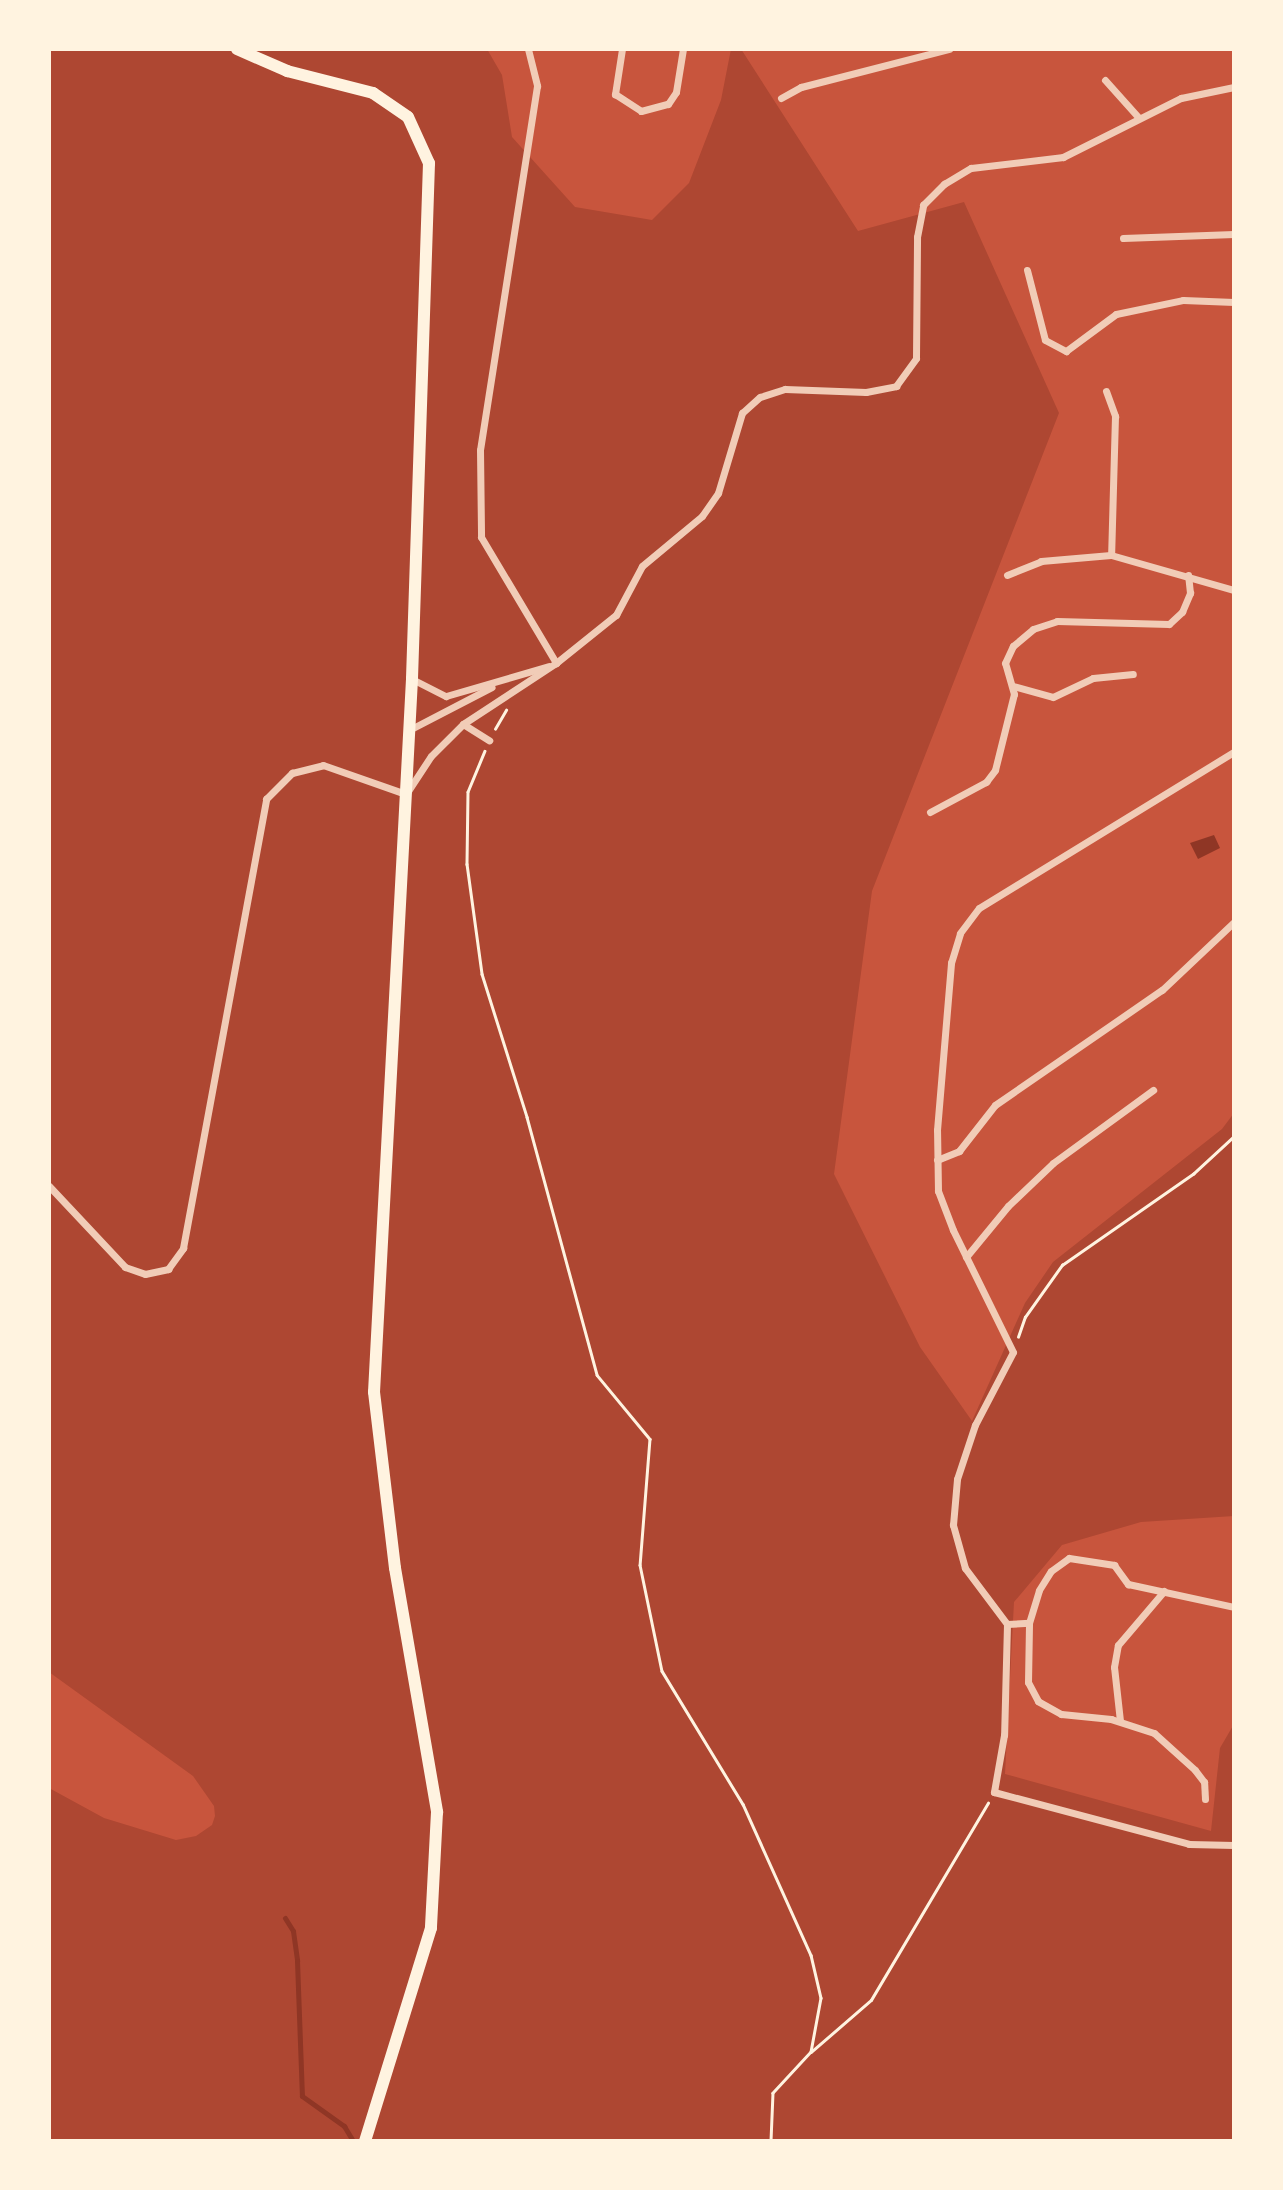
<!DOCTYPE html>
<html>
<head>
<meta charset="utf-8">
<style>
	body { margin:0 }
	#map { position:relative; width:1283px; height:2190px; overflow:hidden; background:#c8553d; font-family:Mulish,sans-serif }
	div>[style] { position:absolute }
	.green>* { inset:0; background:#ae4732 }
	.water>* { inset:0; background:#8f3625 }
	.stream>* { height:5px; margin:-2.5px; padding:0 2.5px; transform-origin:2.5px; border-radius:2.5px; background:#8f3625 }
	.path>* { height:2.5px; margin:-1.25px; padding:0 1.25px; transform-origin:1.25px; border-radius:1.25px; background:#fff3e0 }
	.minor>* { height:7px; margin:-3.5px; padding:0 3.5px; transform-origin:3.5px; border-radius:3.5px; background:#f1ccb7 }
	.secondary>* { height:12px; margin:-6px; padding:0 6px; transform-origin:6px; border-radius:6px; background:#fff3e0 }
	span { translate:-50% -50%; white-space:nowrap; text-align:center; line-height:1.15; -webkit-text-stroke:5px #fff3e0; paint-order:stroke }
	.frame { position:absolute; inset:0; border:51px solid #fff3e0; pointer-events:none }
</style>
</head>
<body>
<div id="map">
	<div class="green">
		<div style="clip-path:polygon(49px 49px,487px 49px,502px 75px,512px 137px,575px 207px,652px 220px,689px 183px,721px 100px,731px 49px,741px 49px,858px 231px,964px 202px,1059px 413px,872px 891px,834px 1174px,920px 1347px,972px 1421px,1025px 1303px,1053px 1262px,1222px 1129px,1234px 1113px,1234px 1516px,1141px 1522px,1062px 1545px,1014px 1602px,1005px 1774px,1211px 1831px,1220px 1748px,1234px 1724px,1234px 2141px,49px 2141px,49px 1788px,104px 1818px,176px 1840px,196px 1836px,212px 1825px,215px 1816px,214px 1806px,193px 1776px,49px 1672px)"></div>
	</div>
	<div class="water">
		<div style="clip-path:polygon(1214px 835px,1220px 848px,1198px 859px,1190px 843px)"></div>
	</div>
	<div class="stream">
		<div style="left:285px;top:1918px;width:15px;rotate:58deg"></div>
		<div style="left:293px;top:1931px;width:30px;rotate:82deg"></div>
		<div style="left:297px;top:1961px;width:135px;rotate:87.9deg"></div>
		<div style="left:302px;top:2096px;width:52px;rotate:35.5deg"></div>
		<div style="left:344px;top:2126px;width:17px;rotate:59deg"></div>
	</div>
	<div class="path">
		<div style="left:495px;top:729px;width:22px;rotate:-60deg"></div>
		<div style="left:485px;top:751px;width:44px;rotate:112.5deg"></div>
		<div style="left:468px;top:792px;width:72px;rotate:90.8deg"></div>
		<div style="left:467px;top:864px;width:111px;rotate:82.2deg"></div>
		<div style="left:482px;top:974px;width:150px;rotate:72.5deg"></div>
		<div style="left:527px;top:1117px;width:267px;rotate:74.8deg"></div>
		<div style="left:597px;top:1375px;width:83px;rotate:50.4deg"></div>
		<div style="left:650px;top:1439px;width:126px;rotate:94.5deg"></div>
		<div style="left:640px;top:1565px;width:108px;rotate:78.3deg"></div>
		<div style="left:662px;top:1671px;width:156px;rotate:58.7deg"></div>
		<div style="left:743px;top:1804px;width:166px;rotate:65.8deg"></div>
		<div style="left:811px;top:1955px;width:44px;rotate:76.9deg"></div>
		<div style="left:821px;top:1998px;width:55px;rotate:100.5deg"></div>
		<div style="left:811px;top:2052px;width:56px;rotate:132.8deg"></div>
		<div style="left:773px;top:2093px;width:48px;rotate:92.4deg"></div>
		<div style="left:1018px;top:1337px;width:21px;rotate:-71deg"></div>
		<div style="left:1025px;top:1317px;width:64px;rotate:-54.6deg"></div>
		<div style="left:1062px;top:1265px;width:160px;rotate:-34.8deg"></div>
		<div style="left:1193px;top:1174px;width:56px;rotate:-42.8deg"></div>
		<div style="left:811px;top:2052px;width:79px;rotate:-40.9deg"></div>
		<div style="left:871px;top:2000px;width:229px;rotate:-59.3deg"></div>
	</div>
	<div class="minor">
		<div style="left:528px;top:49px;width:38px;rotate:76deg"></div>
		<div style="left:537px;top:86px;width:368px;rotate:98.9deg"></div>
		<div style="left:480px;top:450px;width:87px;rotate:89.3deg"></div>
		<div style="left:481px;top:537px;width:147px;rotate:59.2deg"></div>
		<div style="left:622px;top:49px;width:46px;rotate:98.8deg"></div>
		<div style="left:615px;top:94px;width:31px;rotate:33deg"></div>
		<div style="left:641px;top:111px;width:28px;rotate:-15deg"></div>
		<div style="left:668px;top:104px;width:14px;rotate:-56deg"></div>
		<div style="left:676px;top:92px;width:44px;rotate:-80.8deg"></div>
		<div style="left:1105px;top:80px;width:51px;rotate:48.2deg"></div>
		<div style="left:781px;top:98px;width:23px;rotate:-29deg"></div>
		<div style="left:801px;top:87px;width:153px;rotate:-14.4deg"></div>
		<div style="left:1123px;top:238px;width:111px;rotate:-2.1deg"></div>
		<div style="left:1027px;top:270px;width:72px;rotate:75.6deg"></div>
		<div style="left:1045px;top:340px;width:24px;rotate:28deg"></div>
		<div style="left:1066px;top:351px;width:62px;rotate:-36.5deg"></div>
		<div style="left:1116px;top:314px;width:68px;rotate:-11.8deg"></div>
		<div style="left:1183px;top:300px;width:51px;rotate:2.2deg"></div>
		<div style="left:1106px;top:391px;width:27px;rotate:70deg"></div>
		<div style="left:1115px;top:416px;width:139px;rotate:91.6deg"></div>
		<div style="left:1007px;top:575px;width:37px;rotate:-22deg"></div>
		<div style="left:1041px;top:561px;width:70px;rotate:-4.9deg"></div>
		<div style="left:1111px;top:555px;width:128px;rotate:15.9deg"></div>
		<div style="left:412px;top:679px;width:38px;rotate:27deg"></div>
		<div style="left:446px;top:696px;width:107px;rotate:-16.2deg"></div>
		<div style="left:1013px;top:686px;width:41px;rotate:15.4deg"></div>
		<div style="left:1053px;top:697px;width:44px;rotate:-25.4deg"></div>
		<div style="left:1093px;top:678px;width:40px;rotate:-5.7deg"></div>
		<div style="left:463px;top:724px;width:31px;rotate:32deg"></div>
		<div style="left:409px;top:730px;width:93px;rotate:-27.4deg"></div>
		<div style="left:930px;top:812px;width:64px;rotate:-28.2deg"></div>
		<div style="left:986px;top:782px;width:15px;rotate:-53deg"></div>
		<div style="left:995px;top:770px;width:78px;rotate:-76deg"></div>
		<div style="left:1014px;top:694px;width:32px;rotate:-106deg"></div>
		<div style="left:1005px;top:663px;width:19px;rotate:-65deg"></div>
		<div style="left:1013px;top:646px;width:26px;rotate:-40deg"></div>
		<div style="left:1033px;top:629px;width:25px;rotate:-18deg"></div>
		<div style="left:1057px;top:621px;width:112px;rotate:1.5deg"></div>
		<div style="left:1169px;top:624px;width:18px;rotate:-43deg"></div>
		<div style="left:1182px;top:612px;width:21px;rotate:-67deg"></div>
		<div style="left:1190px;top:593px;width:18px;rotate:-96deg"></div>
		<div style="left:937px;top:1160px;width:24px;rotate:-22deg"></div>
		<div style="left:959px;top:1151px;width:58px;rotate:-52deg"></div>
		<div style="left:995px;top:1105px;width:203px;rotate:-34.6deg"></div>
		<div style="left:1162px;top:990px;width:99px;rotate:-43.4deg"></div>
		<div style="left:49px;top:1186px;width:111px;rotate:46.8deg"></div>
		<div style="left:125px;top:1267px;width:21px;rotate:19deg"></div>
		<div style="left:145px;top:1274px;width:24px;rotate:-12deg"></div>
		<div style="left:168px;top:1269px;width:26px;rotate:-54deg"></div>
		<div style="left:183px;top:1248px;width:457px;rotate:-79.5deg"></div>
		<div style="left:266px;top:799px;width:37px;rotate:-45deg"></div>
		<div style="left:292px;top:773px;width:32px;rotate:-14deg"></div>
		<div style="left:323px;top:765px;width:88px;rotate:19.3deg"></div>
		<div style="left:406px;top:794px;width:45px;rotate:-56.7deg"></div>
		<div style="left:431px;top:756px;width:45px;rotate:-45deg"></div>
		<div style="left:463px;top:724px;width:111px;rotate:-33.3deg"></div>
		<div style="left:556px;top:663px;width:77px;rotate:-38.7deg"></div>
		<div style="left:616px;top:615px;width:55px;rotate:-62deg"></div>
		<div style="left:642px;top:566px;width:78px;rotate:-39.8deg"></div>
		<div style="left:702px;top:516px;width:28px;rotate:-55deg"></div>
		<div style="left:718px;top:493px;width:84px;rotate:-73.3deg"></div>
		<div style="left:742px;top:413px;width:24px;rotate:-42deg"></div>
		<div style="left:760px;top:397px;width:26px;rotate:-18deg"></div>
		<div style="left:785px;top:389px;width:81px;rotate:2.1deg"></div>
		<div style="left:866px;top:392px;width:31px;rotate:-11deg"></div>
		<div style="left:896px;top:386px;width:34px;rotate:-54deg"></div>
		<div style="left:916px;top:358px;width:121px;rotate:-89.5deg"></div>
		<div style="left:917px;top:237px;width:33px;rotate:-79deg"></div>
		<div style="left:923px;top:205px;width:30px;rotate:-45deg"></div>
		<div style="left:944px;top:184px;width:31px;rotate:-31deg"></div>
		<div style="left:971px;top:168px;width:93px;rotate:-6.8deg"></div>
		<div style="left:1063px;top:157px;width:132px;rotate:-26.6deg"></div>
		<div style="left:1181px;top:98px;width:54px;rotate:-11.7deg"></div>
		<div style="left:966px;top:1257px;width:66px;rotate:-50.5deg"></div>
		<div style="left:1008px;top:1206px;width:62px;rotate:-43.7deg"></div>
		<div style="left:1053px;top:1163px;width:124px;rotate:-36.1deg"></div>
		<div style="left:1007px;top:1624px;width:70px;rotate:-126.9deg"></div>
		<div style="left:965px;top:1568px;width:45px;rotate:-105.6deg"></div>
		<div style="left:953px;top:1525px;width:46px;rotate:-85deg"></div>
		<div style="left:957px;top:1479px;width:57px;rotate:-71.6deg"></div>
		<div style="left:975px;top:1425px;width:82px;rotate:-62.5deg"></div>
		<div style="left:1013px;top:1352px;width:136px;rotate:-116.2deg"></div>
		<div style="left:953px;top:1230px;width:42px;rotate:-111deg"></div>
		<div style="left:938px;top:1191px;width:61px;rotate:-90.9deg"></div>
		<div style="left:937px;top:1130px;width:168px;rotate:-85.2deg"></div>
		<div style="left:951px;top:963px;width:31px;rotate:-73deg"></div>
		<div style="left:960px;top:933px;width:31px;rotate:-53deg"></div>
		<div style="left:979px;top:908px;width:299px;rotate:-31.5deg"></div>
		<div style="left:1007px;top:1624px;width:111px;rotate:91.5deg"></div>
		<div style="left:1004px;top:1735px;width:58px;rotate:100deg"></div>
		<div style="left:994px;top:1792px;width:202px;rotate:14.9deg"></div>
		<div style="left:1189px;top:1844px;width:45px;rotate:1.3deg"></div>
		<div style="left:1007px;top:1624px;width:22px;rotate:-3deg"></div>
		<div style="left:1120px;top:1721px;width:54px;rotate:-96.3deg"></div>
		<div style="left:1114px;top:1667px;width:22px;rotate:-80deg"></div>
		<div style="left:1118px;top:1645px;width:71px;rotate:-49.6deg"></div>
		<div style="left:1205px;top:1799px;width:17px;rotate:-93deg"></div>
		<div style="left:1204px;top:1782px;width:15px;rotate:-127deg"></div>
		<div style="left:1195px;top:1770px;width:55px;rotate:-137.9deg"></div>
		<div style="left:1154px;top:1733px;width:45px;rotate:-162deg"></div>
		<div style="left:1111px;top:1719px;width:50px;rotate:-174.3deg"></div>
		<div style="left:1061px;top:1714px;width:26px;rotate:-151deg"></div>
		<div style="left:1038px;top:1701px;width:21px;rotate:-118deg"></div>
		<div style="left:1028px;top:1682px;width:59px;rotate:-89deg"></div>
		<div style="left:1029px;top:1623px;width:34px;rotate:-73deg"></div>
		<div style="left:1039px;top:1590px;width:22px;rotate:-58deg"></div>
		<div style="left:1051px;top:1571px;width:22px;rotate:-36deg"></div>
		<div style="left:1069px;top:1558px;width:46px;rotate:8.8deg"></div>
		<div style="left:1114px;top:1565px;width:24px;rotate:54deg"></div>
		<div style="left:1128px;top:1584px;width:108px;rotate:12.2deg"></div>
	</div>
	<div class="secondary">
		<div style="left:237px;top:49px;width:55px;rotate:23.7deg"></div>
		<div style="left:287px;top:71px;width:89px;rotate:14.3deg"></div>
		<div style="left:373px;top:93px;width:42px;rotate:34.4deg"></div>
		<div style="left:408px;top:117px;width:51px;rotate:65.5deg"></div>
		<div style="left:429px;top:163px;width:516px;rotate:91.89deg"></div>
		<div style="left:412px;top:679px;width:714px;rotate:93.05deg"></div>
		<div style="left:374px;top:1392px;width:177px;rotate:83.2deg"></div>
		<div style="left:395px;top:1568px;width:248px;rotate:80.2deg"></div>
		<div style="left:437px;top:1812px;width:116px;rotate:93deg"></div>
		<div style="left:431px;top:1928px;width:223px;rotate:107.2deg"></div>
	</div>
	<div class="frame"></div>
</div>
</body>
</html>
